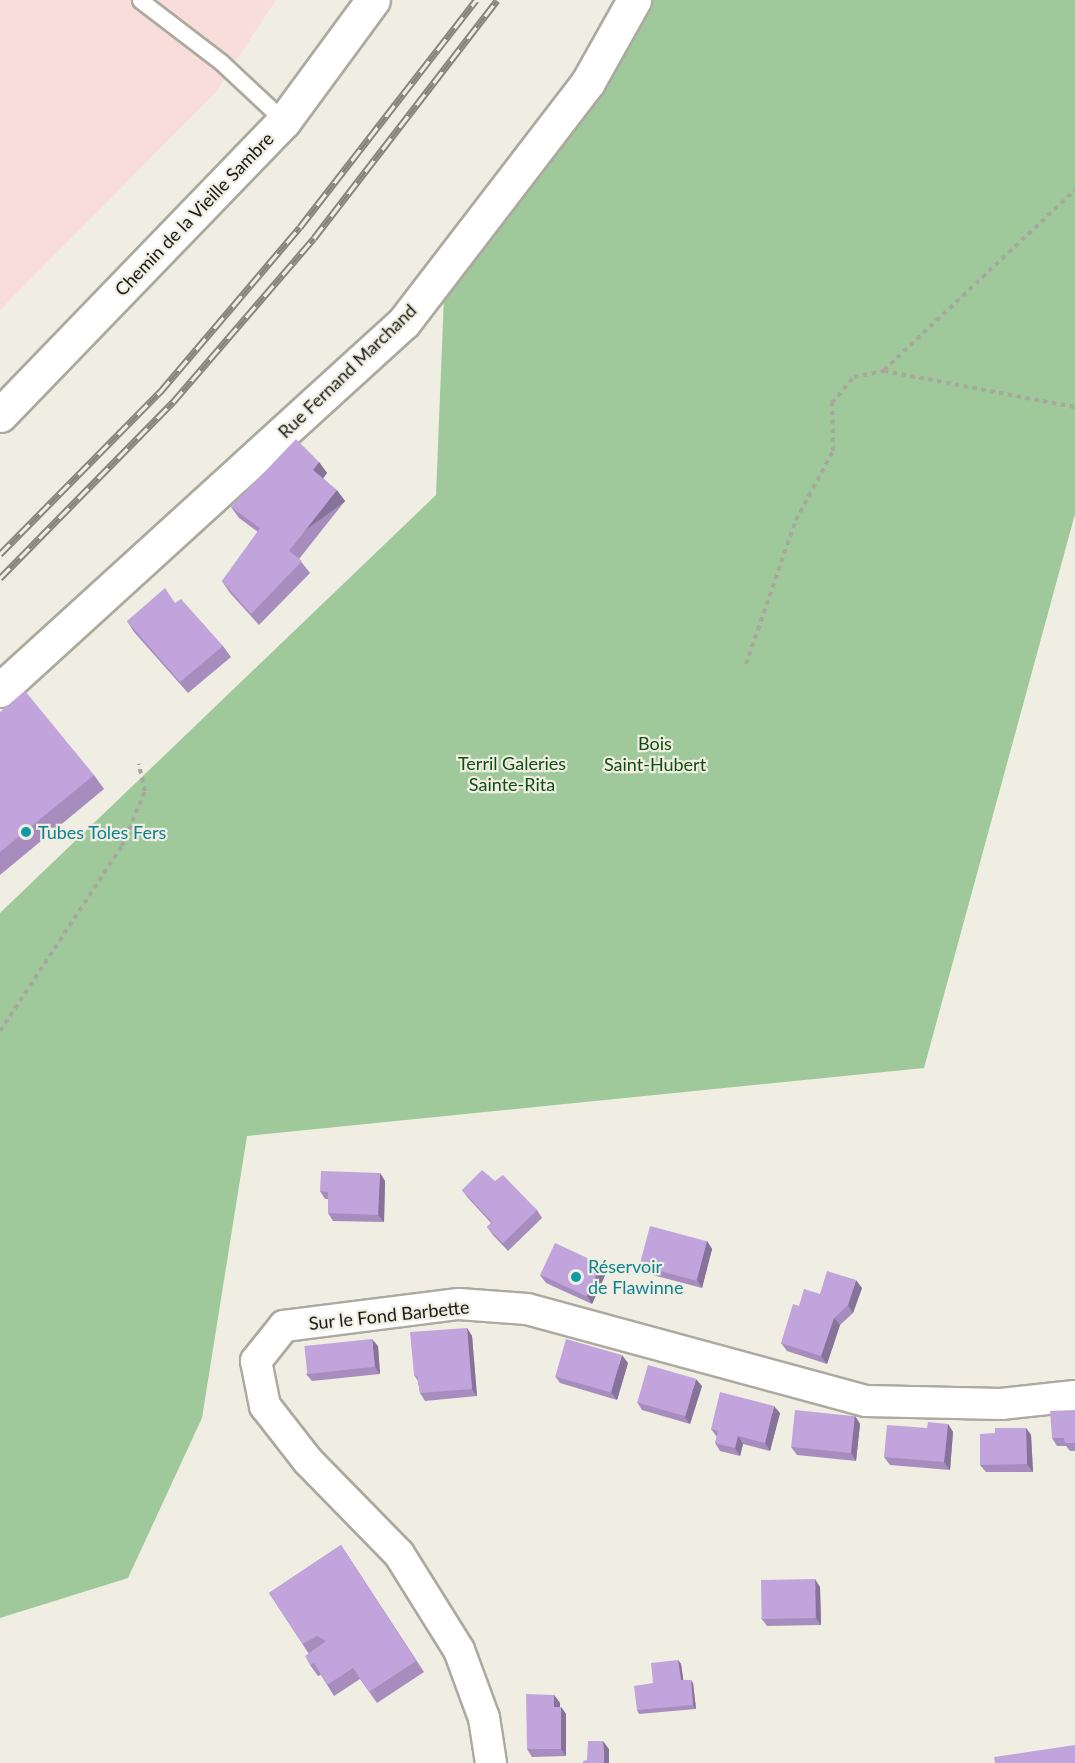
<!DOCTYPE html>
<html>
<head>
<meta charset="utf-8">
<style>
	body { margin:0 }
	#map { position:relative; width:1075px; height:1763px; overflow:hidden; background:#f0eee3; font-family:Lato,sans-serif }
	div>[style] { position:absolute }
	.industrial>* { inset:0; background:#f8ddda }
	.green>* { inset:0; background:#9fc89b }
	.path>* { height:4px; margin-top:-2px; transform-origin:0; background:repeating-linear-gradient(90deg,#a8a79e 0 4.5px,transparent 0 9px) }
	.roads { filter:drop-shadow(2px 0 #acaa9f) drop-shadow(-2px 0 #acaa9f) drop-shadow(0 2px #acaa9f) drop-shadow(0 -2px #acaa9f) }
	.service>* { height:15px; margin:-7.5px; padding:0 7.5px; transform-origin:7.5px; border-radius:7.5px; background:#fff }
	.minor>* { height:30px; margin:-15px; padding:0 15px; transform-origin:15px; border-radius:15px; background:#fff }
	.tertiary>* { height:33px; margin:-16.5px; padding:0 16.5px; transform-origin:16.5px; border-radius:16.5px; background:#fff }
	.rail>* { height:7px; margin-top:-3.5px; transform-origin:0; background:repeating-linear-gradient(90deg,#f0eee3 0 14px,#87867e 0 28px); box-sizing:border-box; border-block:2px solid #87867e }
	.wall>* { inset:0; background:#a68dbd }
	.shaded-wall>* { inset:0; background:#87739a; transform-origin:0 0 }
	.building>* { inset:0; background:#c1a4dc; transform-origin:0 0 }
	.dots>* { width:16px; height:16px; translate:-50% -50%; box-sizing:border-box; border:3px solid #f0eee3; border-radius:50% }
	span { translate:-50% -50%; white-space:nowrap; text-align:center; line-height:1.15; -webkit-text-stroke:4.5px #f0eee3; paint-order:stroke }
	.street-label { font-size:18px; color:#191915 }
	.park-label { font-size:18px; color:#0f4f0d }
	.culture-label { font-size:18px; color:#0d838f }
	.left { translate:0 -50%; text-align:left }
</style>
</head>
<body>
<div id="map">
	<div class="industrial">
		<div style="clip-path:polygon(0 0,276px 0,215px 93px,0 310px)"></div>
	</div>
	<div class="green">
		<div style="clip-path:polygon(634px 0,1075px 0,1075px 514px,924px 1068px,247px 1136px,202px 1418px,128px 1578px,0 1618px,0 913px,436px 495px,444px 296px)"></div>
	</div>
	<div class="path">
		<div style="left:884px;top:370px;width:262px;rotate:-43.3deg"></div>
		<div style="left:746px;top:664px;width:152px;rotate:-70.9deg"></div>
		<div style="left:796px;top:520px;width:78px;rotate:-61.8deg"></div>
		<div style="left:833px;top:451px;width:48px;rotate:-91.2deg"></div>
		<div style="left:832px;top:403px;width:34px;rotate:-50deg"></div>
		<div style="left:854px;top:377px;width:31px;rotate:-11deg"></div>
		<div style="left:884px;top:371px;width:194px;rotate:10.7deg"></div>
		<div style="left:0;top:1031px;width:222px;rotate:-56.6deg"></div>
		<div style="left:122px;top:846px;width:60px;rotate:-67.3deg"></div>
		<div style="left:145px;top:791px;width:28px;rotate:-103deg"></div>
	</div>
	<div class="roads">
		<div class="service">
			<div style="left:140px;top:0;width:102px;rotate:37.4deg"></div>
			<div style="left:221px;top:62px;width:86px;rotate:43.1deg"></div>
		</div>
		<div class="minor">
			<div style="left:491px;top:1763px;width:46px;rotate:-98.8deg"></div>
			<div style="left:484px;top:1718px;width:72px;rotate:-110.2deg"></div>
			<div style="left:459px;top:1650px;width:113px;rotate:-122deg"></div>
			<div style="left:399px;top:1554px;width:130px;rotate:-134.4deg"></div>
			<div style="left:308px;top:1461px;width:70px;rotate:-128deg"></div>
			<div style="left:265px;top:1406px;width:46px;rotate:-101.3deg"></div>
			<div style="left:256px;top:1361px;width:45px;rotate:-51.3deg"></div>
			<div style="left:284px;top:1326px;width:176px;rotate:-7.2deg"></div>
			<div style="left:459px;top:1304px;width:68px;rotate:4.2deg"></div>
			<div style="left:527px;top:1309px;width:351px;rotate:15.2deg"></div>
			<div style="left:866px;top:1401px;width:135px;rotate:1.3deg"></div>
			<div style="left:1001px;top:1404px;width:74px;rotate:-6.2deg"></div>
		</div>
		<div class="tertiary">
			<div style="left:0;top:415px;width:409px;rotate:-46deg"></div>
			<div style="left:284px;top:121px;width:150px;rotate:-53.7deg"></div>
			<div style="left:0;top:690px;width:546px;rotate:-42.33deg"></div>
			<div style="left:404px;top:322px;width:302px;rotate:-52.5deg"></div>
			<div style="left:588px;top:82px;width:94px;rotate:-60.7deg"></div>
		</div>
	</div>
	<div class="rail">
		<div style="left:0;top:554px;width:228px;rotate:-45.4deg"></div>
		<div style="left:160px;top:392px;width:216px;rotate:-49.7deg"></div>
		<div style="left:300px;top:227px;width:287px;rotate:-52.2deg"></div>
		<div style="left:0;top:578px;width:247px;rotate:-45.5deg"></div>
		<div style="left:173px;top:402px;width:216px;rotate:-49.3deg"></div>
		<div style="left:314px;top:238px;width:300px;rotate:-52.4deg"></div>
	</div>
	<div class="wall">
		<div style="clip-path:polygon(319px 462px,327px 473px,323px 478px,345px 501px,299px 559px,310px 573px,259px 625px,230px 593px,222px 581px,258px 532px,239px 518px,231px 507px)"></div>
		<div style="clip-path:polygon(175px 603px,223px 646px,231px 657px,188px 693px,134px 632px,127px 621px)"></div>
		<div style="clip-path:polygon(0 712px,94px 775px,104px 789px,0 875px)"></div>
		<div style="clip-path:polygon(380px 1173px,385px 1181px,384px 1222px,333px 1221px,328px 1213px,328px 1199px,325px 1199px,320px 1191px)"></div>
		<div style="clip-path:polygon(495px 1181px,537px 1210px,542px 1218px,508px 1251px,493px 1235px,487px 1227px,491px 1223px,468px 1198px,462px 1190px)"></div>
		<div style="clip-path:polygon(707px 1241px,712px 1249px,702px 1288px,645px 1273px,639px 1265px)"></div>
		<div style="clip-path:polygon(607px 1271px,592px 1304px,546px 1283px,540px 1275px)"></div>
		<div style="clip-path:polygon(862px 1288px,853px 1313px,840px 1325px,827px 1364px,787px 1351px,781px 1343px,820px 1294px)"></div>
		<div style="clip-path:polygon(467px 1328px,472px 1336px,477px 1396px,425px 1401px,420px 1393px,418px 1381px,414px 1375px)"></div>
		<div style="clip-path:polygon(378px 1346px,380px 1374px,312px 1381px,306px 1374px)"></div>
		<div style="clip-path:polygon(628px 1363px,617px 1400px,560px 1383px,555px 1376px)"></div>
		<div style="clip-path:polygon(702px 1386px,690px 1424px,642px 1410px,637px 1402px)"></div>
		<div style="clip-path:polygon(1075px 1410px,1075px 1451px,1070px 1451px,1066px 1446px,1057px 1446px,1052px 1438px)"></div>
		<div style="clip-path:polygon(780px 1413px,770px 1451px,743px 1444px,740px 1456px,720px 1451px,715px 1443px,717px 1437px,711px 1429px)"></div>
		<div style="clip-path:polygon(855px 1416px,860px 1424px,856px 1461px,797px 1455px,791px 1447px)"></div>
		<div style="clip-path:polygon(948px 1424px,953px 1432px,950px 1470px,890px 1465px,884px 1457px,927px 1428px)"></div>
		<div style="clip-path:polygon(1026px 1428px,1031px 1435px,1033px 1472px,986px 1472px,980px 1465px)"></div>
		<div style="clip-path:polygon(341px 1545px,424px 1672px,377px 1703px,360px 1679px,334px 1696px,321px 1675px,318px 1676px,310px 1665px,309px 1654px,269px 1593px)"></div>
		<div style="clip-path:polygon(820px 1587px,821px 1625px,767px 1626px,761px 1618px)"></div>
		<div style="clip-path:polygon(678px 1660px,681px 1664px,683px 1680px,693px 1683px,696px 1709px,639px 1714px,637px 1710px,653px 1683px)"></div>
		<div style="clip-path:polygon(554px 1695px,560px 1703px,560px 1707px,561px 1707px,566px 1714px,566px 1756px,532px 1757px,527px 1749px)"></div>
	</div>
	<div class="shaded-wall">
		<div style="clip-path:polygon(319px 462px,327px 473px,321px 481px,313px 470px)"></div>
		<div style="left:337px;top:490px;width:14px;height:78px;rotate:54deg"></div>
		<div style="clip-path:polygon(380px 1173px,385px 1181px,384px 1222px,378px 1215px)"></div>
		<div style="clip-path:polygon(707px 1241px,712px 1249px,702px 1288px,697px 1280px)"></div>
		<div style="clip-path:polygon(601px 1264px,607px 1271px,592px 1304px,587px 1296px)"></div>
		<div style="clip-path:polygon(856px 1280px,862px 1288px,853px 1313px,848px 1305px)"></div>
		<div style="clip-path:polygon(834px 1318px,840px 1325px,827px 1364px,821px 1356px)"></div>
		<div style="clip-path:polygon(467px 1328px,472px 1336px,477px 1396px,472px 1389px)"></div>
		<div style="clip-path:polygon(372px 1339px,378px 1346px,380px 1374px,375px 1367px)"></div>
		<div style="clip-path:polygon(622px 1355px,628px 1363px,617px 1400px,611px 1392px)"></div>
		<div style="clip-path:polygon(696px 1379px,702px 1386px,690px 1424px,685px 1417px)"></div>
		<div style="clip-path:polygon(774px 1406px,780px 1413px,770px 1451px,765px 1443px)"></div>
		<div style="clip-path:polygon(855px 1416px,860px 1424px,856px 1461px,851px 1453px)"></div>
		<div style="clip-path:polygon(948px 1424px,953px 1432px,950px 1470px,944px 1462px)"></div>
		<div style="clip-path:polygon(1026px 1428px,1031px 1435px,1033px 1472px,1027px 1464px)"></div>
		<div style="clip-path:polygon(738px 1436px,743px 1444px,740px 1456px,735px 1448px)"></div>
		<div style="clip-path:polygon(815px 1579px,820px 1587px,821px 1625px,816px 1618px)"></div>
		<div style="clip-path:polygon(678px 1660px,681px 1664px,684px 1684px,681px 1680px)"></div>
		<div style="clip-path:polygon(691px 1680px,693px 1683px,696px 1709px,693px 1705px)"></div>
		<div style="clip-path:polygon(554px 1695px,560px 1703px,560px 1714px,554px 1707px)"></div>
		<div style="clip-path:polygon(561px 1707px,566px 1714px,566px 1756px,561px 1749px)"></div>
		<div style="clip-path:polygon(603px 1741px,609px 1749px,609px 1763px,604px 1763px)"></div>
	</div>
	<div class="building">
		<div style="clip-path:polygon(296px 439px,319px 462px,313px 470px,337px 490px,289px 551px,302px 561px,251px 614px,222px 581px,260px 528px,231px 507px)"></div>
		<div style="clip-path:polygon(165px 588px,175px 603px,181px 599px,223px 646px,180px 682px,127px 621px)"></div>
		<div style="clip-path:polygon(25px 691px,94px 775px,0 852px,0 712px)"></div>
		<div style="clip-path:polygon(482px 1170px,495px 1181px,503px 1175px,537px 1210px,503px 1243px,487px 1227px,492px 1222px,462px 1190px)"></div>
		<div style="clip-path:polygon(321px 1171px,380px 1173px,378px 1215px,328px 1213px,328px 1192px,320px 1191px)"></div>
		<div style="left:650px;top:1226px;width:59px;height:41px;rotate:15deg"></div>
		<div style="left:555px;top:1243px;width:51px;height:35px;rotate:25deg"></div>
		<div style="clip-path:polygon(827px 1271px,856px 1280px,848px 1305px,834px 1318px,821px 1356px,781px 1343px,793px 1304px,799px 1306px,804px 1289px,820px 1294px)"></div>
		<div style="clip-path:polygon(467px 1328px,472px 1389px,420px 1393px,417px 1376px,414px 1375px,410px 1332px)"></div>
		<div style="left:372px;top:1339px;width:28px;height:68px;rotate:84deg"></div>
		<div style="left:566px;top:1339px;width:58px;height:39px;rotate:16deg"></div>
		<div style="left:648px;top:1365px;width:50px;height:39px;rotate:16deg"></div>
		<div style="clip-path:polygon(720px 1392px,774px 1406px,765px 1443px,738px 1436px,735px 1448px,715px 1443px,718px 1431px,711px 1429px)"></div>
		<div style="left:795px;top:1410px;width:60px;height:37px;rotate:6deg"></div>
		<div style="clip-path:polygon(1075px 1410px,1075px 1443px,1065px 1443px,1064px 1438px,1052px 1438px,1050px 1411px)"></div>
		<div style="clip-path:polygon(928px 1422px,948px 1424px,944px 1462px,884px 1457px,887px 1425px,927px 1428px)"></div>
		<div style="clip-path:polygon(995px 1428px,1026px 1428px,1027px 1464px,980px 1465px,980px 1434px,995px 1433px)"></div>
		<div style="clip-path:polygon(341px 1545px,416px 1661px,369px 1692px,353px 1668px,327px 1685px,314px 1663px,310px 1665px,305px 1656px,326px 1641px,317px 1636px,303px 1644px,269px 1593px)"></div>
		<div style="left:815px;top:1579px;width:39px;height:54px;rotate:89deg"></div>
		<div style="clip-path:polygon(678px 1660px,681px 1680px,691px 1680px,693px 1705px,637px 1710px,634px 1686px,653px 1683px,651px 1663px)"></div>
		<div style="clip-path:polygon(526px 1694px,554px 1695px,554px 1707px,561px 1707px,561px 1749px,527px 1749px)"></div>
		<div style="clip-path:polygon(588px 1741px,603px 1741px,604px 1763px,583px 1763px,583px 1761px,587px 1760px)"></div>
		<div style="clip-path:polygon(1075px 1745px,1075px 1763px,995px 1763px,994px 1757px)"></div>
	</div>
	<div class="dots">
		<div style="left:26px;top:832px;background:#0f9aa8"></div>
		<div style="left:576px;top:1277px;background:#0f9aa8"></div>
	</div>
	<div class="street-label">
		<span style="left:194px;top:214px;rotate:-46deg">Chemin de la Vieille Sambre</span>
		<span style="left:347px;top:371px;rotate:-44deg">Rue Fernand Marchand</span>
		<span style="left:389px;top:1315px;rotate:-6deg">Sur le Fond Barbette</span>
	</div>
	<div class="park-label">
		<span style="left:655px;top:754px">Bois<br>Saint-Hubert</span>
		<span style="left:512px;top:774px">Terril Galeries<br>Sainte-Rita</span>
	</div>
	<div class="culture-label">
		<span class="left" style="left:38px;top:832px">Tubes Toles Fers</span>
		<span class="left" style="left:588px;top:1277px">Réservoir<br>de Flawinne</span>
	</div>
</div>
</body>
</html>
